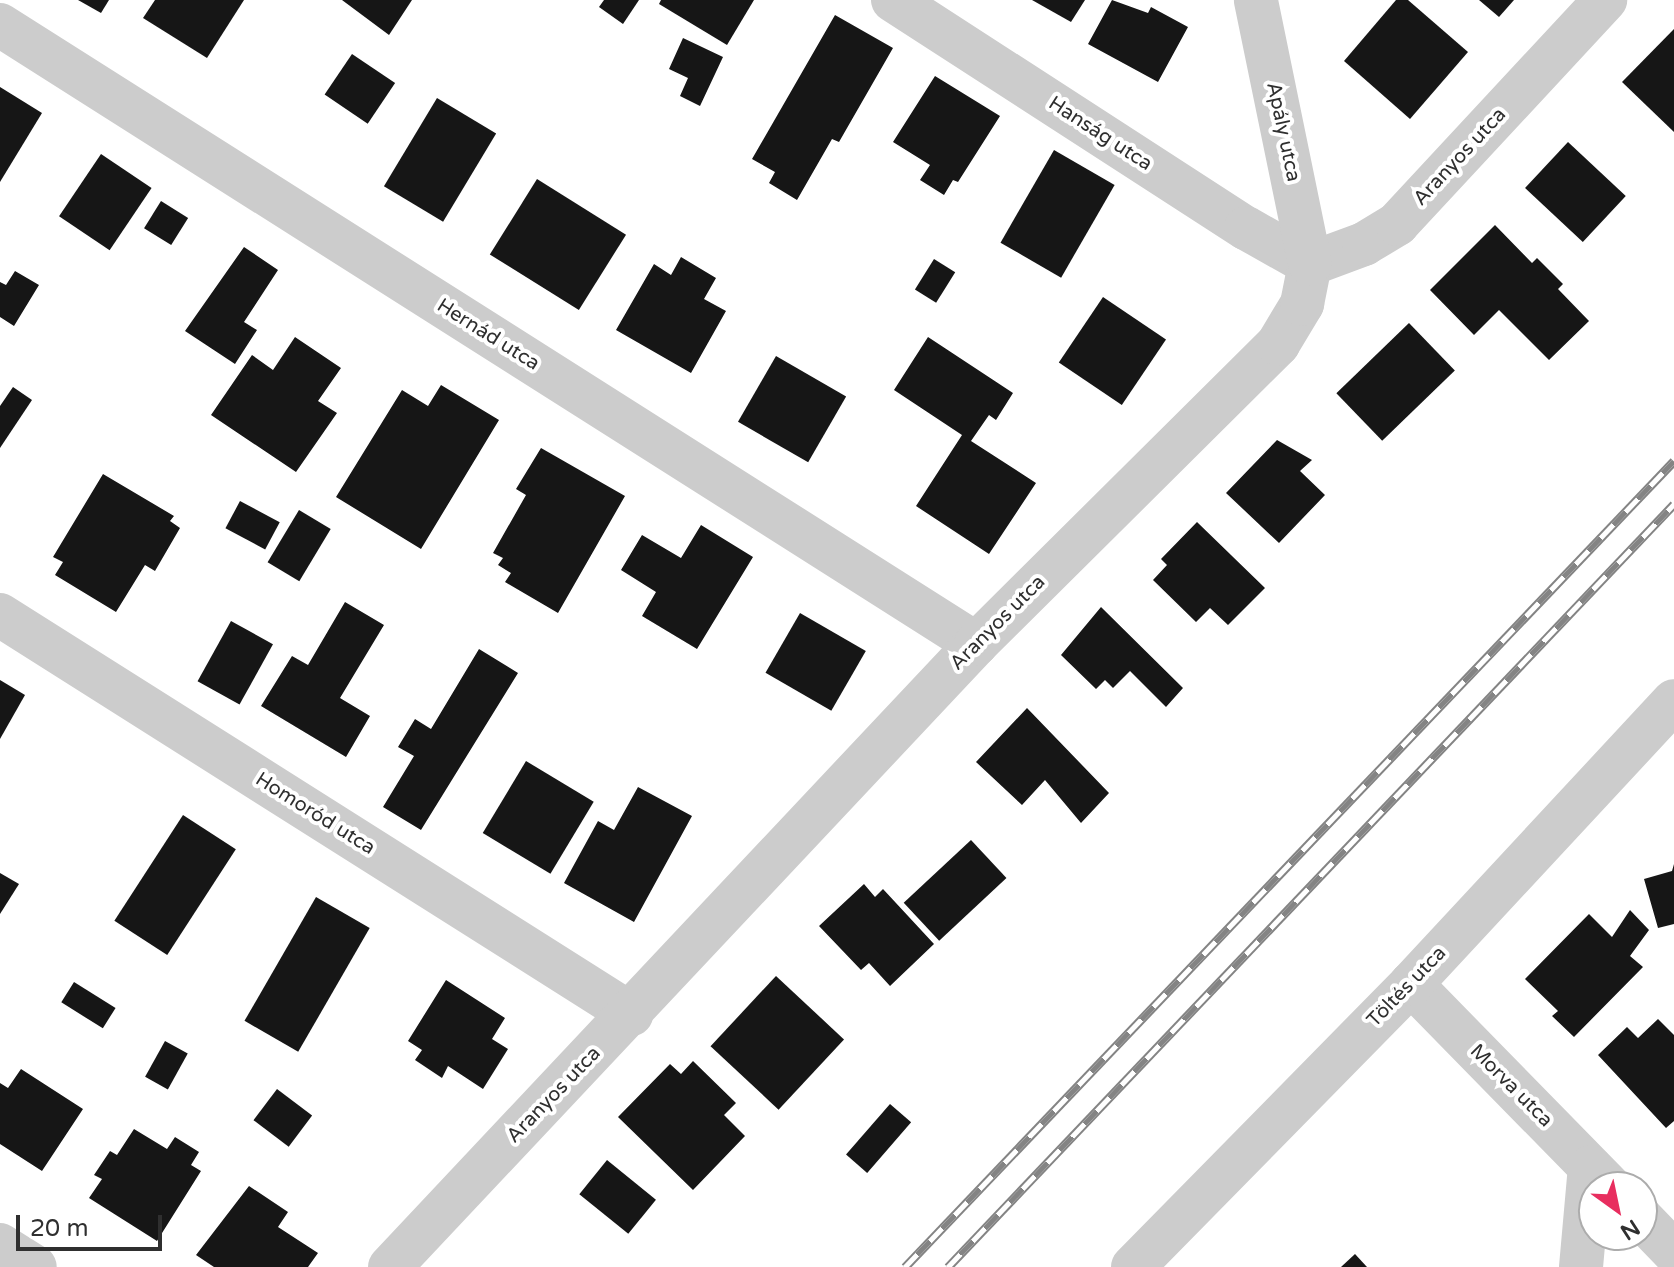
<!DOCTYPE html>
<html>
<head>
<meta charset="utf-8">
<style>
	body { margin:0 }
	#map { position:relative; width:1674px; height:1267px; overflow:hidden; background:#fff; font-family:"Varela Round",sans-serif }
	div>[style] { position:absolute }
	.building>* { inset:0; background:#161616; transform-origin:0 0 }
	.street>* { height:44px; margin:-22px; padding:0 22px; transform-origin:22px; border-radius:22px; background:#ccc }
	.rail>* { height:9px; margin-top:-4.5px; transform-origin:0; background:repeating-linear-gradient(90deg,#fff 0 18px,#848484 0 36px); box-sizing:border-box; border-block:2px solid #848484 }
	span { translate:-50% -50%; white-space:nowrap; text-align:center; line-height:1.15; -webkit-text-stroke:8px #fff; paint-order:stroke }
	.street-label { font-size:20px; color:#2f2f2f }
	.north { position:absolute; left:1578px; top:1171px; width:80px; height:80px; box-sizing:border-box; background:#fff; border:2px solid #acacac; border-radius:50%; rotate:147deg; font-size:22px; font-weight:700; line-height:32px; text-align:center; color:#2f2f2f }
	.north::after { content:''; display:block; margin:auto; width:28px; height:36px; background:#e82e5f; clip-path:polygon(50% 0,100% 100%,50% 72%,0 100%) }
	.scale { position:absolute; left:16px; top:1215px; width:146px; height:36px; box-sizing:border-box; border:4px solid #2f2f2f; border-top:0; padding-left:10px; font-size:24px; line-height:28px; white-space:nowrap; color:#2f2f2f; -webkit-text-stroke:6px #fff; paint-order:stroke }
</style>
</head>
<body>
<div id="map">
	<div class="building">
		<div style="clip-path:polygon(78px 0,109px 0,101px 13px)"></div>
		<div style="clip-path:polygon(155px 0,244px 0,207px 58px,143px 18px)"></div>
		<div style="clip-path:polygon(342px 0,412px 0,389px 35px)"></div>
		<div style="clip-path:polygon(604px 0,639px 0,623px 24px,599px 7px)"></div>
		<div style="clip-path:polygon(661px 0,754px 0,727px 45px,659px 4px)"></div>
		<div style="clip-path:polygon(1032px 0,1085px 0,1071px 22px)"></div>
		<div style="clip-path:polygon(1112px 0,1148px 13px,1151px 7px,1188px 27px,1158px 82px,1088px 44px)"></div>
		<div style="clip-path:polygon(1396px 0,1408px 0,1468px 52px,1410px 119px,1344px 61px)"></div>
		<div style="clip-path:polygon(1479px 0,1514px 0,1499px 17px)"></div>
		<div style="clip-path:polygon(835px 15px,893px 48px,839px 142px,832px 139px,797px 200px,769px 183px,775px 172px,752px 159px)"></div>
		<div style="clip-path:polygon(1674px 29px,1674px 132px,1622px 82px)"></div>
		<div style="clip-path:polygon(683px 38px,723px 57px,700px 106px,680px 96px,688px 78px,669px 69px)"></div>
		<div style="left:352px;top:54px;width:52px;height:49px;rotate:34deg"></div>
		<div style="clip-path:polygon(935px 76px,1000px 116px,958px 182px,953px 180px,944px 195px,920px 180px,930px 165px,893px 142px)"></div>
		<div style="clip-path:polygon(0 87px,42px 113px,0 182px)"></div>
		<div style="left:437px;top:98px;width:69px;height:103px;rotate:31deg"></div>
		<div style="left:1568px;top:142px;width:79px;height:63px;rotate:43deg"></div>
		<div style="left:1054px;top:150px;width:70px;height:107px;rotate:30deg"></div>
		<div style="left:101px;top:154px;width:61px;height:75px;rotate:34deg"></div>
		<div style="left:537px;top:179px;width:105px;height:89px;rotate:32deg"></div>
		<div style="left:161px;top:201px;width:32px;height:32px;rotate:32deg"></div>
		<div style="clip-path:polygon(1495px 225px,1532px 263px,1537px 258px,1563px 284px,1558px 289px,1589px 321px,1549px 360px,1499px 310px,1474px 335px,1430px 290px)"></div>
		<div style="clip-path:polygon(244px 247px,278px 270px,244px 322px,257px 330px,235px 364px,185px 331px)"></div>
		<div style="clip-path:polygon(681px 257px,716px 278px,704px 299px,726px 311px,691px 373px,616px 330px,654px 264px,671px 275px)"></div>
		<div style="left:934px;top:259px;width:25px;height:36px;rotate:32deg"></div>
		<div style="clip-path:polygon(15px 271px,39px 285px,14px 326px,0 317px,0 282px,6px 285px)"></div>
		<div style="left:1103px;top:297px;width:76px;height:79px;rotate:34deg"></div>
		<div style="left:1409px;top:323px;width:66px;height:101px;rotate:46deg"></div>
		<div style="clip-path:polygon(295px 337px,341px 368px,318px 401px,337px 413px,296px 472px,211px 415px,252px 355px,273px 370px)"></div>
		<div style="clip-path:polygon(928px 337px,1013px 393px,996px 420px,989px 415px,971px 441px,1036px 483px,989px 554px,916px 506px,962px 435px,894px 390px)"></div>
		<div style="left:776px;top:356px;width:81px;height:76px;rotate:30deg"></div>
		<div style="clip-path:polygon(441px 385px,499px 420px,421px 549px,336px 497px,402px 390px,428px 406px)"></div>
		<div style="clip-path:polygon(13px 387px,32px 400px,0 448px,0 406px)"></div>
		<div style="clip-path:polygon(1277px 440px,1312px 460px,1300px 471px,1325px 495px,1279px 543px,1226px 493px)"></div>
		<div style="clip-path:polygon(541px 448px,625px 496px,558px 613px,505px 582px,511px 573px,498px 565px,503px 558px,493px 553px,526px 495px,516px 489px)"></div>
		<div style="clip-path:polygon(103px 474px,174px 516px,170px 521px,180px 528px,155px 571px,145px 565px,116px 612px,55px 575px,63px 562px,53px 557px)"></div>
		<div style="left:240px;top:501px;width:45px;height:31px;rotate:28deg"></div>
		<div style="left:299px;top:510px;width:37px;height:61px;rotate:31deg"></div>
		<div style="clip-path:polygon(1197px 522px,1265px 588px,1228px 625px,1210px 608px,1196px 622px,1153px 580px,1167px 565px,1161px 559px)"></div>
		<div style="clip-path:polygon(701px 525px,753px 557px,697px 649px,642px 616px,656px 592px,621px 570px,642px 535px,681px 558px)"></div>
		<div style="clip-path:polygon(345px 602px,384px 625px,340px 698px,370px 716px,346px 757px,261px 706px,292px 656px,308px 665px)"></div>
		<div style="clip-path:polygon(1101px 607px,1183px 688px,1166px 707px,1130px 671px,1113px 688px,1105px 680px,1096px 689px,1061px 655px)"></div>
		<div style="left:800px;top:613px;width:76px;height:69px;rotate:30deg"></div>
		<div style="left:231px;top:621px;width:48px;height:69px;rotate:29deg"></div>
		<div style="clip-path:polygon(479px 649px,518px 673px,421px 830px,383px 807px,414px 756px,398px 747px,415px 719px,431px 729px)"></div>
		<div style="clip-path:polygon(0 680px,25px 695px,0 739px)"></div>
		<div style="clip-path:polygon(1027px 708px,1109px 793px,1081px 823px,1045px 780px,1022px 805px,976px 762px)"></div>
		<div style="left:526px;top:761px;width:79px;height:84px;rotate:31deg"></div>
		<div style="clip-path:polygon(638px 787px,692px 816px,634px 922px,564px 883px,598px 821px,614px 830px)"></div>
		<div style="left:183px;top:815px;width:63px;height:126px;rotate:33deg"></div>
		<div style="left:971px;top:840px;width:52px;height:92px;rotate:47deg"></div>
		<div style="clip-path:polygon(1674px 864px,1674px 924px,1658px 928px,1644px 879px,1672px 871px)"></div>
		<div style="clip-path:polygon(0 873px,19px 884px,0 914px)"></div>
		<div style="clip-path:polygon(864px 884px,875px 897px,883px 889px,934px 944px,890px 986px,869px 963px,861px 970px,819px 926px)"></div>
		<div style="left:316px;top:897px;width:62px;height:143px;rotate:30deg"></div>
		<div style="clip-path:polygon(1630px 910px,1649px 930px,1630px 956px,1643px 967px,1574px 1037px,1552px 1016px,1558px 1011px,1525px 979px,1589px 914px,1612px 937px)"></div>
		<div style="left:776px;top:976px;width:93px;height:96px;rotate:43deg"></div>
		<div style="clip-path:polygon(446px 980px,505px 1018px,492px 1039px,508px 1049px,483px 1089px,448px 1066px,442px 1078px,415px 1060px,422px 1050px,408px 1041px)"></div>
		<div style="left:74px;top:982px;width:49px;height:24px;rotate:32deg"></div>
		<div style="clip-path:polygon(1658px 1019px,1674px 1035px,1674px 1121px,1666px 1128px,1598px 1055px,1627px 1027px,1638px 1038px)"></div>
		<div style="left:165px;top:1041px;width:26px;height:41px;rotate:29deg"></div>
		<div style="clip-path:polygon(693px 1061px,736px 1103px,724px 1115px,745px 1136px,693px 1190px,618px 1117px,670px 1064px,681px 1074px)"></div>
		<div style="clip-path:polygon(21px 1069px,83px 1109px,42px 1171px,0 1144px,0 1083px,8px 1088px)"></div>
		<div style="left:277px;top:1089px;width:44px;height:39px;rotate:37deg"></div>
		<div style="left:890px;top:1104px;width:28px;height:67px;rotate:41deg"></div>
		<div style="clip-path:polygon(134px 1129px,167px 1149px,175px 1137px,199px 1152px,191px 1165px,201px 1171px,157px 1241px,89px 1198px,102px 1179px,94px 1175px,110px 1151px,117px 1155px)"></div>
		<div style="left:607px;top:1160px;width:63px;height:44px;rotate:39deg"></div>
		<div style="clip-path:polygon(249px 1186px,288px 1212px,278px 1227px,318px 1253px,308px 1267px,214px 1267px,196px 1255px)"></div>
		<div style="clip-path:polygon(1355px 1254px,1367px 1267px,1341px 1267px)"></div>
	</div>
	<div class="street">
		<div style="left:893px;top:0;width:420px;rotate:32.9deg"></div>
		<div style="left:1246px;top:228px;width:73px;rotate:29.4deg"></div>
		<div style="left:0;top:25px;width:1156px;rotate:32.38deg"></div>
		<div style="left:1310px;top:264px;width:58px;rotate:-20.3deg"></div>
		<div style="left:1364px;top:244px;width:39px;rotate:-31deg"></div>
		<div style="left:1397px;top:224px;width:306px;rotate:-47.1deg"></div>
		<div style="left:0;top:615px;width:747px;rotate:32.31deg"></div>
		<div style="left:1411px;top:984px;width:284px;rotate:45.6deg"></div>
		<div style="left:1642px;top:1219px;width:46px;rotate:45.9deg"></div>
		<div style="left:0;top:1245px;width:41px;rotate:32.2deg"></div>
		<div style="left:390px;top:1267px;width:855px;rotate:-46.75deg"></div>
		<div style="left:976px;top:644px;width:426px;rotate:-44.8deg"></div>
		<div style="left:1278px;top:344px;width:47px;rotate:-59deg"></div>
		<div style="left:1302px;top:304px;width:41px;rotate:-78.7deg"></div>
		<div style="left:1310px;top:264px;width:269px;rotate:-101.6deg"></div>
		<div style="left:1133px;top:1267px;width:397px;rotate:-45.5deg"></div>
		<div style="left:1411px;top:984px;width:386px;rotate:-47.1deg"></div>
		<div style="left:1581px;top:1267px;width:100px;rotate:-84.9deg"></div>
	</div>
	<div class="rail">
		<div style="left:905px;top:1267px;width:1114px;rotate:-46.35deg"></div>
		<div style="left:948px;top:1267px;width:1053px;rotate:-46.42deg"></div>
	</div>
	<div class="street-label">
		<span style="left:1283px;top:132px;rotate:78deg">Apály utca</span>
		<span style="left:1100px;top:134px;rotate:33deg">Hanság utca</span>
		<span style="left:1460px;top:157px;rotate:-47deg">Aranyos utca</span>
		<span style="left:488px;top:335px;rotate:32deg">Hernád utca</span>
		<span style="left:998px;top:623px;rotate:-45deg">Aranyos utca</span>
		<span style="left:315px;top:814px;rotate:32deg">Homoród utca</span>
		<span style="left:1407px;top:987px;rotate:-46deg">Töltés utca</span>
		<span style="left:1511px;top:1086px;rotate:45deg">Morva utca</span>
		<span style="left:554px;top:1095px;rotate:-46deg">Aranyos utca</span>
	</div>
	<div class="north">N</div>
	<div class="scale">20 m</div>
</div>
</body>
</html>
